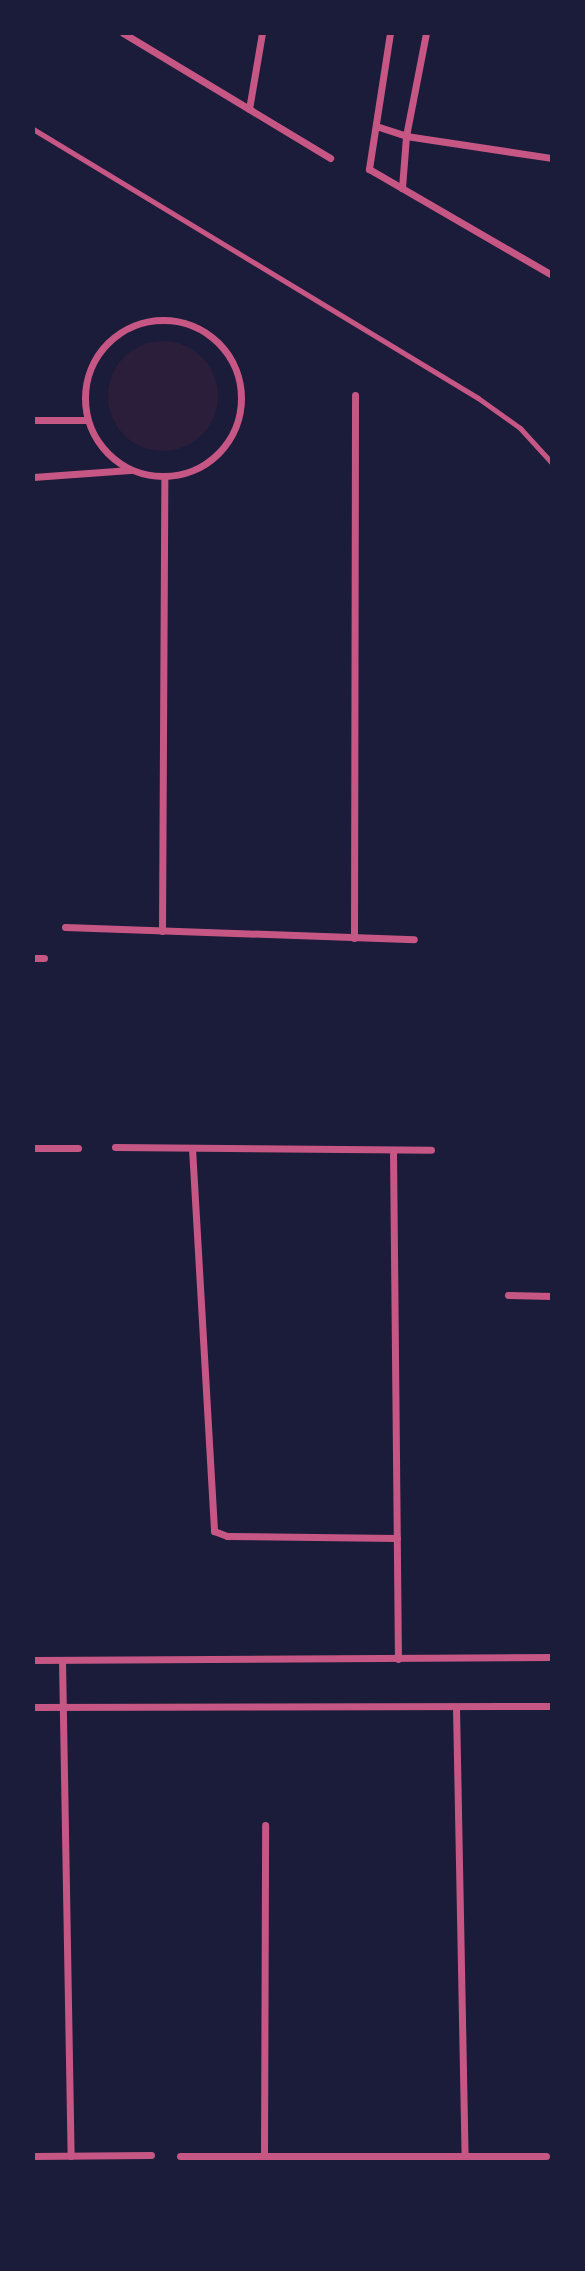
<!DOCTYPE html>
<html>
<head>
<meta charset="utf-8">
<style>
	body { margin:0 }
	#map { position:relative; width:585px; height:2271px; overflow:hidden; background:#1b1b3a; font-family:"PT Sans Narrow",sans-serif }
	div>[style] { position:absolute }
	.green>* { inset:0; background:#2a1e3b }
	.round { border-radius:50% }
	.service>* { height:5px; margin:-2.5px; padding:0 2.5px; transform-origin:2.5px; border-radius:2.5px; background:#c65784 }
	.minor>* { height:7px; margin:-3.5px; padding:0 3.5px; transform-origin:3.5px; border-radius:3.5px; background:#c65784 }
	.minor>.ring { margin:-3.5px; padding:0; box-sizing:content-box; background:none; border:7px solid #c65784; border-radius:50% }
	span { translate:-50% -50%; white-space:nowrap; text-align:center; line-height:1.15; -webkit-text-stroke:5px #1b1b3a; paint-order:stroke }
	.frame { position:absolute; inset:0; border:35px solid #1b1b3a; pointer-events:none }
</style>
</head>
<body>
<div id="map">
	<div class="green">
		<div class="round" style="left:108px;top:341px;width:110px;height:110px"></div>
	</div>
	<div class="service">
		<div style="left:33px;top:129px;width:520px;rotate:31.15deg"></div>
		<div style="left:478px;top:398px;width:52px;rotate:35.5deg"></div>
		<div style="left:520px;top:428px;width:47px;rotate:47.6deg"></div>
	</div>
	<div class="minor">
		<div style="left:123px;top:33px;width:242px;rotate:31.1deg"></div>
		<div style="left:390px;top:33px;width:138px;rotate:98.8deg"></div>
		<div style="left:369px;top:169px;width:211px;rotate:30.1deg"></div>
		<div style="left:249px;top:109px;width:77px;rotate:-80.3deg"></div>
		<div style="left:376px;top:126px;width:32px;rotate:18deg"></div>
		<div style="left:406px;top:136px;width:148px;rotate:8.6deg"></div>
		<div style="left:402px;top:188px;width:52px;rotate:-85.6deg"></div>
		<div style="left:406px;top:136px;width:105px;rotate:-79deg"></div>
		<div class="ring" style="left:85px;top:320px;width:149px;height:149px"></div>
		<div style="left:33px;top:420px;width:54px"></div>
		<div style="left:33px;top:477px;width:97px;rotate:-4.1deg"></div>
		<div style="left:65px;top:927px;width:349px;rotate:2deg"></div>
		<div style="left:162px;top:931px;width:455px;rotate:-89.7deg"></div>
		<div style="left:354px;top:938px;width:543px;rotate:-89.89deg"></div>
		<div style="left:33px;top:958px;width:11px"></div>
		<div style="left:115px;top:1147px;width:316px;rotate:0.5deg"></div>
		<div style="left:33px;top:1148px;width:45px"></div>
		<div style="left:192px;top:1148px;width:384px;rotate:86.7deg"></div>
		<div style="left:214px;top:1531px;width:14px;rotate:21deg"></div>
		<div style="left:227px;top:1536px;width:170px;rotate:0.7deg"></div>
		<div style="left:393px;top:1150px;width:509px;rotate:89.44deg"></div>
		<div style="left:508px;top:1295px;width:44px;rotate:1.3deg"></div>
		<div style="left:33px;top:1660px;width:519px;rotate:-0.33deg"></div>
		<div style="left:62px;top:1660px;width:496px;rotate:89deg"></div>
		<div style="left:33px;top:1707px;width:519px;rotate:-0.11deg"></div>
		<div style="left:456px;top:1707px;width:449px;rotate:88.9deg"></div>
		<div style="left:33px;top:2156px;width:118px;rotate:-0.5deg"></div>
		<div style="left:180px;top:2156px;width:366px"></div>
		<div style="left:264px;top:2156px;width:331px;rotate:-89.8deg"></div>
	</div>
	<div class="frame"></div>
</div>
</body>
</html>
